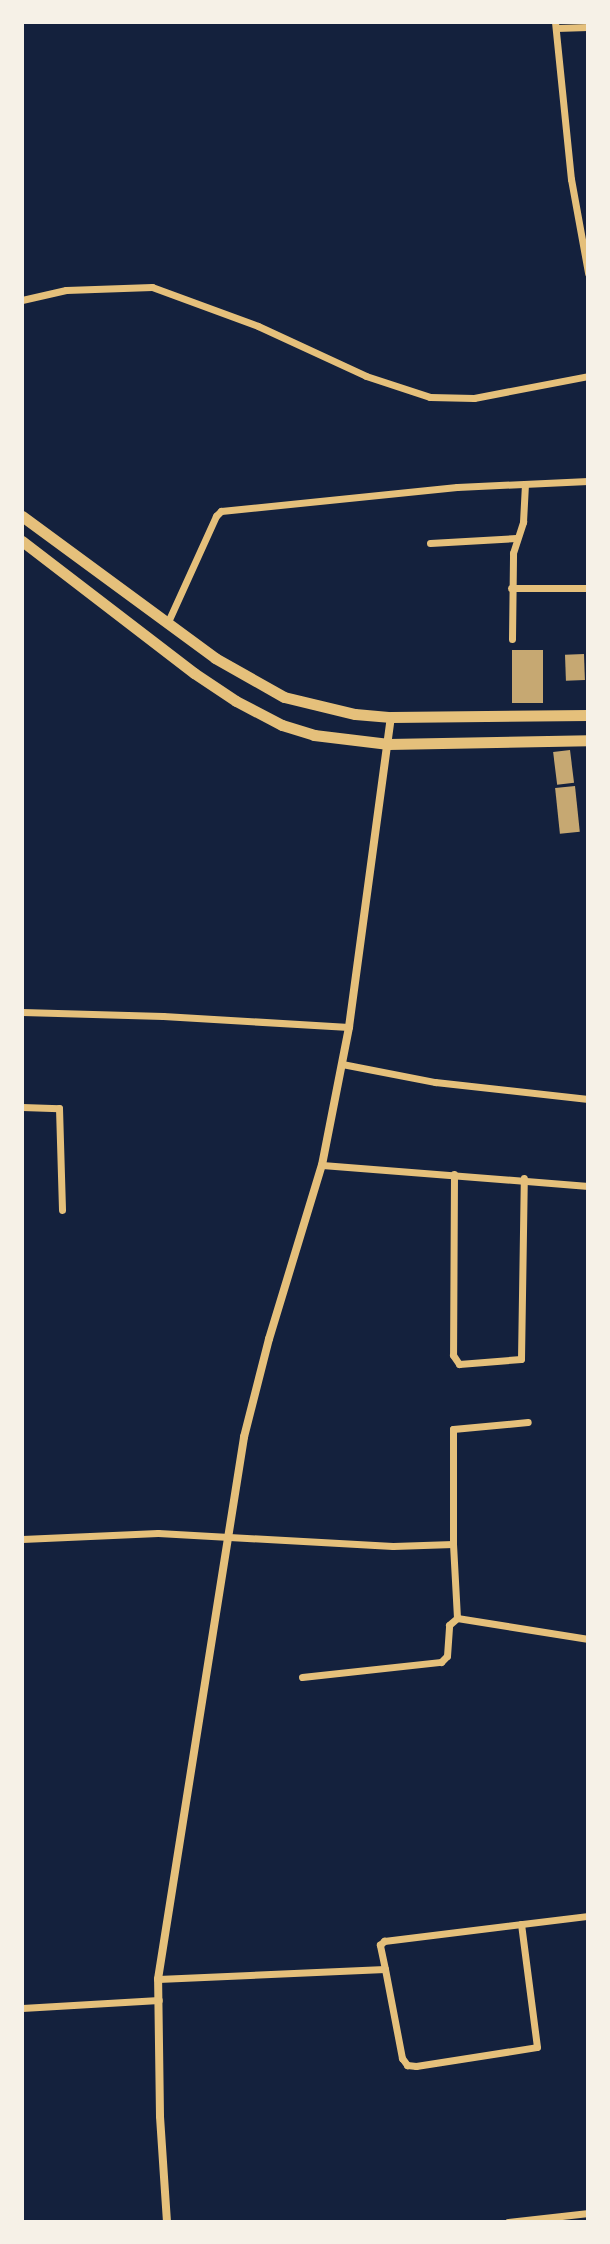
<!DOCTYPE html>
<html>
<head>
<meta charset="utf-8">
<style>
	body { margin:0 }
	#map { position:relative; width:610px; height:2244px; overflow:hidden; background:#14213d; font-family:Manrope,sans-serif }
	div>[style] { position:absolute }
	.building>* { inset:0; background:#c6a872; transform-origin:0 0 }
	.minor>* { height:7px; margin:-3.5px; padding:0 3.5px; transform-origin:3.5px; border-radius:3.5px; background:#e5c07b }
	.tertiary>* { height:8px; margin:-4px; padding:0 4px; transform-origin:4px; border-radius:4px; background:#e5c07b }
	.trunk>* { height:11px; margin:-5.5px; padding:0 5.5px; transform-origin:5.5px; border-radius:5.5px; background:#e5c07b }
	span { translate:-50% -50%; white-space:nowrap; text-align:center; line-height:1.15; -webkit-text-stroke:6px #f6f1e7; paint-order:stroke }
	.frame { position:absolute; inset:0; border:24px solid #f6f1e7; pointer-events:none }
</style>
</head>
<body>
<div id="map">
	<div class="building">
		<div style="left:543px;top:650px;width:53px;height:31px;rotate:90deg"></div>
		<div style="left:584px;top:654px;width:26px;height:19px;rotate:88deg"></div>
		<div style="left:570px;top:750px;width:33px;height:17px;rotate:83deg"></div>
		<div style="left:575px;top:786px;width:46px;height:20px;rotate:84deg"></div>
	</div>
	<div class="minor">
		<div style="left:555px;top:22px;width:158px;rotate:84.2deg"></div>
		<div style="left:571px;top:179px;width:96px;rotate:79.7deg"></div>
		<div style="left:556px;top:28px;width:32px;rotate:-2deg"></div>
		<div style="left:22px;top:300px;width:45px;rotate:-12.8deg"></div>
		<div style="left:66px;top:290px;width:86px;rotate:-2deg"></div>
		<div style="left:152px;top:287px;width:113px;rotate:20.2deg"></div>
		<div style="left:258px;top:326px;width:119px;rotate:24.8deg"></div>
		<div style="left:366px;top:376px;width:67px;rotate:18.2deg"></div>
		<div style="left:430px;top:397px;width:44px;rotate:1.3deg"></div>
		<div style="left:474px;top:398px;width:116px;rotate:-10.9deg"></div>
		<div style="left:430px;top:543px;width:86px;rotate:-3.3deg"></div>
		<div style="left:511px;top:588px;width:77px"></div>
		<div style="left:167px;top:624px;width:119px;rotate:-65.6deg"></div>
		<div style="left:216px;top:516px;width:7px;rotate:-45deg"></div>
		<div style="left:221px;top:511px;width:237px;rotate:-5.8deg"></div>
		<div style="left:457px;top:487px;width:131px;rotate:-2.6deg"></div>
		<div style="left:512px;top:639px;width:86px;rotate:-89.3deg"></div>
		<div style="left:513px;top:553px;width:33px;rotate:-72deg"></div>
		<div style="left:523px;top:522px;width:38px;rotate:-87deg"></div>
		<div style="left:22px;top:1012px;width:141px;rotate:1.6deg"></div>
		<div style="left:163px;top:1016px;width:186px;rotate:3.4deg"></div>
		<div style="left:342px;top:1064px;width:95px;rotate:11deg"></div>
		<div style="left:435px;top:1082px;width:154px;rotate:6.3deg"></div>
		<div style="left:22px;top:1107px;width:37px;rotate:2deg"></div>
		<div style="left:59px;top:1108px;width:102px;rotate:88.3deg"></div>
		<div style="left:322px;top:1165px;width:267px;rotate:4.5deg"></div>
		<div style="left:454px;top:1174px;width:181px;rotate:90.3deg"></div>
		<div style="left:453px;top:1355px;width:11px;rotate:56deg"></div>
		<div style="left:459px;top:1364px;width:62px;rotate:-4.6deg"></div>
		<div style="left:521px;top:1359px;width:181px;rotate:-89.1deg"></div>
		<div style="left:22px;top:1539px;width:136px;rotate:-2.5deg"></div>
		<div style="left:158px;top:1533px;width:235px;rotate:3.2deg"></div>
		<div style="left:393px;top:1546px;width:60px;rotate:-1.9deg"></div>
		<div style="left:453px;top:1544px;width:74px;rotate:86.9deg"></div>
		<div style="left:457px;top:1618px;width:133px;rotate:9.1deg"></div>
		<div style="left:453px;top:1544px;width:115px;rotate:-90deg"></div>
		<div style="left:453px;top:1429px;width:75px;rotate:-5.3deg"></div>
		<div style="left:302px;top:1677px;width:140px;rotate:-6.2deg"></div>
		<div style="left:441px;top:1662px;width:8px;rotate:-45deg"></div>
		<div style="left:447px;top:1656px;width:31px;rotate:-86deg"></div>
		<div style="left:449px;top:1625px;width:11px;rotate:-41deg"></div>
		<div style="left:385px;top:1969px;width:25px;rotate:-102deg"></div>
		<div style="left:380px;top:1945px;width:6px;rotate:-45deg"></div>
		<div style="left:384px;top:1941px;width:206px;rotate:-7deg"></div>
		<div style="left:158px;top:1979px;width:227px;rotate:-2.5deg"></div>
		<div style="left:385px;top:1969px;width:91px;rotate:79.2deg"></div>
		<div style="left:402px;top:2058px;width:9px;rotate:54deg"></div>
		<div style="left:407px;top:2065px;width:9px;rotate:6deg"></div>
		<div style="left:416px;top:2066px;width:122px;rotate:-8.9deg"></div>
		<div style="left:537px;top:2047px;width:124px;rotate:-97.4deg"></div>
		<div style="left:22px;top:2008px;width:137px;rotate:-3.3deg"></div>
		<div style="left:508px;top:2222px;width:81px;rotate:-6.4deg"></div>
	</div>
	<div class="tertiary">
		<div style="left:167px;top:2222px;width:106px;rotate:-93.8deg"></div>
		<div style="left:160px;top:2116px;width:137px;rotate:-90.8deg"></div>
		<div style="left:158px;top:1979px;width:549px;rotate:-80.98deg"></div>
		<div style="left:244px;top:1437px;width:101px;rotate:-75.7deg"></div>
		<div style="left:269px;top:1339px;width:182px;rotate:-73.1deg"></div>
		<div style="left:322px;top:1165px;width:141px;rotate:-78.9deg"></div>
		<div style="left:349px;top:1027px;width:313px;rotate:-82.3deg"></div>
	</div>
	<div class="trunk">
		<div style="left:22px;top:516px;width:240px;rotate:36.3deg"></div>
		<div style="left:215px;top:658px;width:79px;rotate:29.5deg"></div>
		<div style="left:284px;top:697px;width:73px;rotate:13.5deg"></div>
		<div style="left:355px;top:714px;width:36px;rotate:5deg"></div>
		<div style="left:391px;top:717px;width:197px;rotate:-0.6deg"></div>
		<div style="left:22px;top:541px;width:217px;rotate:37.5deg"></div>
		<div style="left:194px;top:673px;width:50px;rotate:33.7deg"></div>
		<div style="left:236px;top:701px;width:52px;rotate:27.6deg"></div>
		<div style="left:282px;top:725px;width:34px;rotate:17deg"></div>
		<div style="left:314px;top:735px;width:75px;rotate:6.9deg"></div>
		<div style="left:388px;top:744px;width:200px;rotate:-1.1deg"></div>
	</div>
	<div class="frame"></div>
</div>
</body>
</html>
